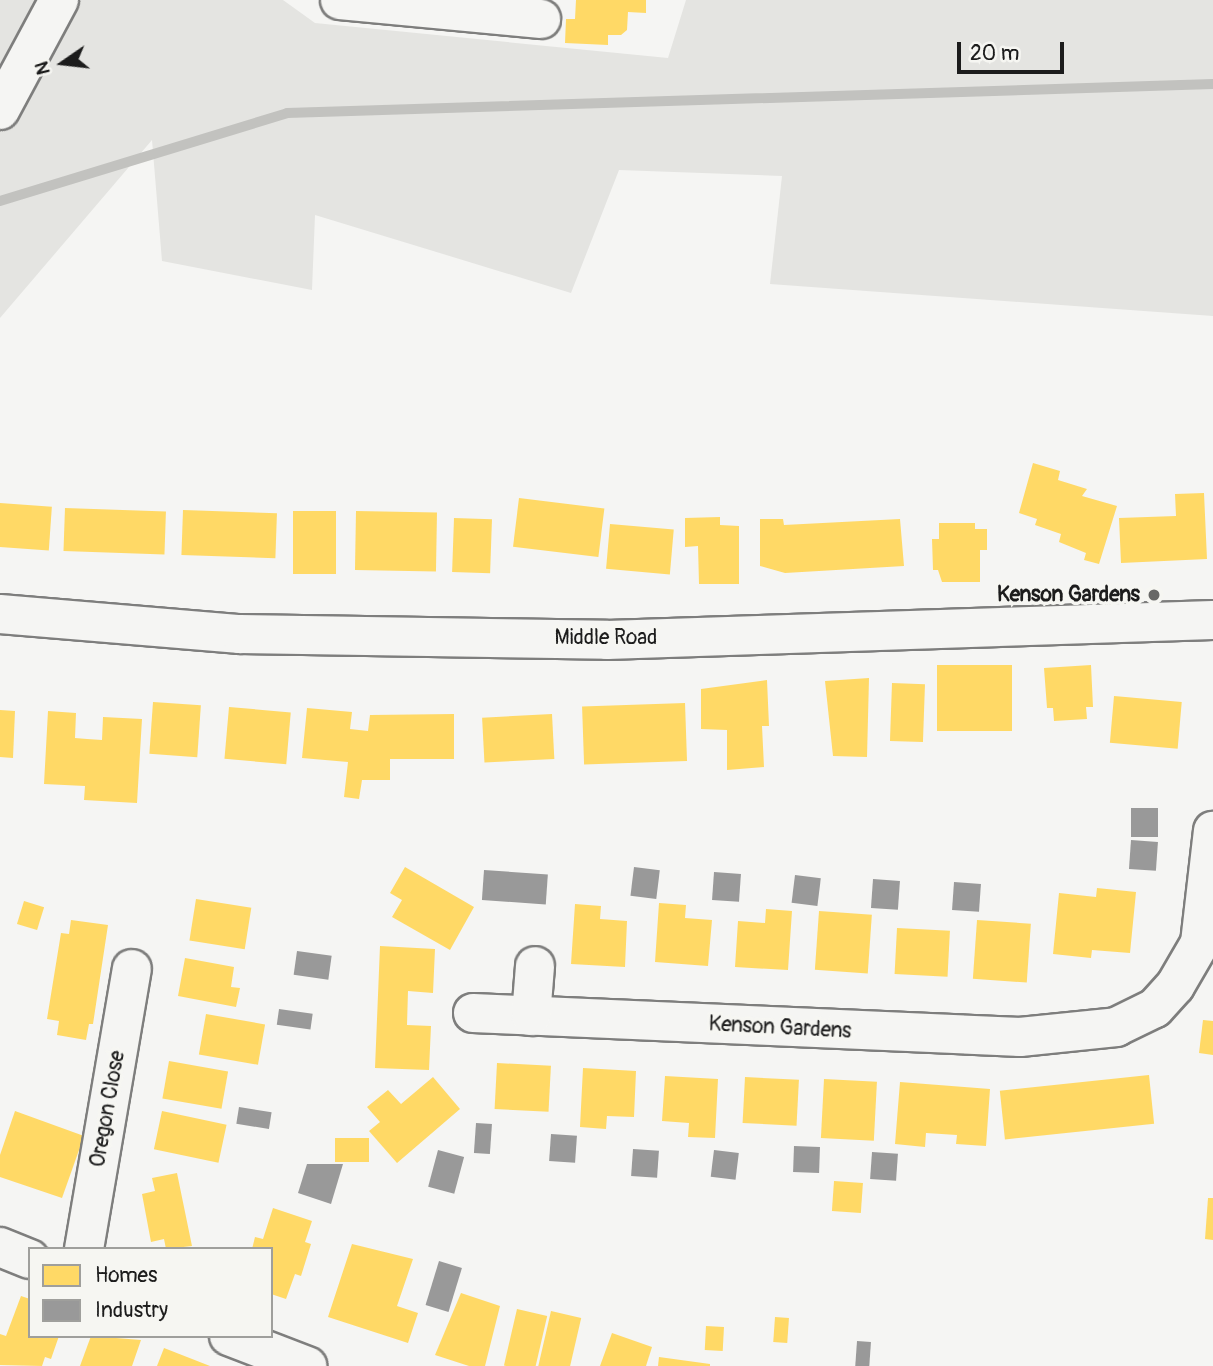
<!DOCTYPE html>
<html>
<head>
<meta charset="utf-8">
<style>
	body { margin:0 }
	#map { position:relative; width:1213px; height:1366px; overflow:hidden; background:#f5f5f3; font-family:Pangolin,sans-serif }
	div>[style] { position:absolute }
	.green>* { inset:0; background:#e4e4e1 }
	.homes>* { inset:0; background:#ffd966; transform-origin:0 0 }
	.industry>* { inset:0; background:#999; transform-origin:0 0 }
	.stream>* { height:10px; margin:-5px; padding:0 5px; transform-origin:5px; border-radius:5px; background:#c2c2bf }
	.roads { filter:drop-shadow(2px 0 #7e7e7d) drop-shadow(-2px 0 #7e7e7d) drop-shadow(0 2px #7e7e7d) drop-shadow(0 -2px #7e7e7d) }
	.minor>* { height:38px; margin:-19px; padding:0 19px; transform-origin:19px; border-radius:19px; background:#f5f5f3 }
	.dots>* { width:19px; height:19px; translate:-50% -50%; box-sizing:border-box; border:4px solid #f6f6f2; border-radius:50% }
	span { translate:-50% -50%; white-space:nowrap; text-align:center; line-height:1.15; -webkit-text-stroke:7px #f6f6f2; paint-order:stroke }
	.poi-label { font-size:21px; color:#1c1c1c; font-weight:700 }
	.right { translate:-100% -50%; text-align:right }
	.street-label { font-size:21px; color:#1c1c1c }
	.legend { position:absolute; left:28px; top:1247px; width:245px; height:91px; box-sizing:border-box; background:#f6f6f2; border:2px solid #9f9f9c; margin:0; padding:9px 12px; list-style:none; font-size:21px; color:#1c1c1c }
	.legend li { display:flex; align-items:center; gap:14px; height:35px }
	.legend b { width:35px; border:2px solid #9f9f9c }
	.north { position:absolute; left:28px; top:28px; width:70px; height:70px; -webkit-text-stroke:5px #f6f6f2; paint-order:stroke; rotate:256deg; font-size:19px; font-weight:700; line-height:28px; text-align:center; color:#1c1c1c }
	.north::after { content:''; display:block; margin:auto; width:24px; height:32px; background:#1c1c1c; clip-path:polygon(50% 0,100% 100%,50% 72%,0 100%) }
	.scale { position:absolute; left:957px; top:42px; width:107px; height:32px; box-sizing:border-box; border:4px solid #1c1c1c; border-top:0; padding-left:9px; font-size:21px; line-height:24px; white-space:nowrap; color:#1c1c1c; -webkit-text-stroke:5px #f6f6f2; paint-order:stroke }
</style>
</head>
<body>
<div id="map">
	<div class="green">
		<div style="clip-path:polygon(0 0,283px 0,315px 23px,668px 58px,686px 0,1213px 0,1213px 316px,770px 284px,782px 176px,619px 170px,571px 293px,315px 215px,312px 290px,162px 261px,152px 140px,0 318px)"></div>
	</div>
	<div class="homes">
		<div style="clip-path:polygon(576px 0,646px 0,646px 13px,628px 12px,627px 30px,621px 35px,608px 35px,608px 45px,565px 43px,566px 19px,575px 19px)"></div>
		<div style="clip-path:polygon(1033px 463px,1060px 471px,1058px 480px,1087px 489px,1082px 496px,1117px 506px,1099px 564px,1084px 560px,1086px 553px,1059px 542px,1061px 534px,1035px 525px,1037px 519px,1019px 513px)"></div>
		<div style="clip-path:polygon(1204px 493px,1207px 559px,1121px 563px,1119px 518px,1176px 516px,1175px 494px)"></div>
		<div style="left:519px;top:498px;width:86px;height:49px;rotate:7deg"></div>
		<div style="left:0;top:503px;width:52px;height:44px;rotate:4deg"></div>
		<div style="left:65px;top:508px;width:101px;height:43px;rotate:2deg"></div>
		<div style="left:183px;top:510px;width:94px;height:45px;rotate:2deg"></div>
		<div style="left:293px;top:511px;width:43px;height:63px"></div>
		<div style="left:356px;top:511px;width:81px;height:59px;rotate:1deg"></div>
		<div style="clip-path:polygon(720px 517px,720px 525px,739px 526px,739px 584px,699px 584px,698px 546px,685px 547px,685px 518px)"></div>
		<div style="left:454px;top:518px;width:38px;height:54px;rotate:2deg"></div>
		<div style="clip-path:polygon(760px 519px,783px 519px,784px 525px,900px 519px,904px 566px,785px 573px,760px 566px)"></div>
		<div style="clip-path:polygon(939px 523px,975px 523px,975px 529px,987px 529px,987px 550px,980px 550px,980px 582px,942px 582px,938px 570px,933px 570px,932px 539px,939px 539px)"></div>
		<div style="left:610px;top:524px;width:64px;height:45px;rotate:5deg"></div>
		<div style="left:937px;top:665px;width:75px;height:66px"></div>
		<div style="clip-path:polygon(1091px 665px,1093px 707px,1086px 707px,1087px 719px,1054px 721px,1053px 708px,1047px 708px,1044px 668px)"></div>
		<div style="clip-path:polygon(869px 678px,867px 757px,833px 756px,825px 681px)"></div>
		<div style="clip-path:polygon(767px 680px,769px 726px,762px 726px,764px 767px,727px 770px,727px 730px,701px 729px,701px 689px)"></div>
		<div style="left:892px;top:683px;width:33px;height:58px;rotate:2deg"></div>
		<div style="left:1114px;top:696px;width:68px;height:47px;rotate:5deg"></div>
		<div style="left:153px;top:702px;width:48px;height:52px;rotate:4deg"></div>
		<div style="left:685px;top:703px;width:58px;height:103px;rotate:88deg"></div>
		<div style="left:229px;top:707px;width:62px;height:52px;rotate:5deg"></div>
		<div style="clip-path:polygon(307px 708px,352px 712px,350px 729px,368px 731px,370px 715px,454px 714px,454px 759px,390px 759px,390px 780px,362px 780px,359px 799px,344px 797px,348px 762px,302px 758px)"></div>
		<div style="clip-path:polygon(0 710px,15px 711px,13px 758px,0 757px)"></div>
		<div style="clip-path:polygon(48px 711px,76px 713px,75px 738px,87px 739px,102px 740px,103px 717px,142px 719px,137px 803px,84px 800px,85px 786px,44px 784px)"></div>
		<div style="left:552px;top:714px;width:45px;height:70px;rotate:87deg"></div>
		<div style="clip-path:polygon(405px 867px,474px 907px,450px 950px,392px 917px,402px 900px,390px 893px)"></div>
		<div style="clip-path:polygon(1097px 888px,1136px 892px,1130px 953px,1092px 950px,1091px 958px,1053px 954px,1059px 893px,1096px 897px)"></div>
		<div style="left:196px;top:899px;width:56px;height:42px;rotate:9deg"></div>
		<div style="left:24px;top:901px;width:21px;height:24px;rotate:17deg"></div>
		<div style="clip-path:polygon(659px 903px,686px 905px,685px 918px,712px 920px,708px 966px,655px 962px)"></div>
		<div style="clip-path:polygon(575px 904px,601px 906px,600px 919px,627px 921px,625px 967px,571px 964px)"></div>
		<div style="clip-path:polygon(766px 909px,792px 911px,788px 970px,735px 967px,738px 921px,765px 923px)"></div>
		<div style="left:819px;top:911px;width:53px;height:59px;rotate:4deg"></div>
		<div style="clip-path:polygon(71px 920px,108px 925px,93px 1024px,89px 1024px,86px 1040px,57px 1035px,59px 1021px,47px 1019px,61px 933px,69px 934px)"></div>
		<div style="left:977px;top:920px;width:54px;height:59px;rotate:4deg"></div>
		<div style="left:897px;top:928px;width:53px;height:46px;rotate:3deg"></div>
		<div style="clip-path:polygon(380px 946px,435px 949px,433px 993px,408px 991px,407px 1025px,431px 1026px,429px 1070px,375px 1068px)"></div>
		<div style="clip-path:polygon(185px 958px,234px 967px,231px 987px,240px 988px,236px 1007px,178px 996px)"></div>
		<div style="left:206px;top:1014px;width:60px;height:41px;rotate:10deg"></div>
		<div style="clip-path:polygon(1203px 1020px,1213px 1021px,1213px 1055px,1199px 1053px)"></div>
		<div style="left:169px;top:1061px;width:60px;height:38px;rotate:10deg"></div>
		<div style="left:497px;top:1063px;width:54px;height:46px;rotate:3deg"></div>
		<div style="clip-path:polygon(583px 1068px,636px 1071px,634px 1117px,607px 1116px,606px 1129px,580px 1127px)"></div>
		<div style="left:1149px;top:1075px;width:49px;height:150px;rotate:84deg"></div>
		<div style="clip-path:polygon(665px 1076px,718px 1079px,715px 1138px,688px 1137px,689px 1123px,662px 1121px)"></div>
		<div style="clip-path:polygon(433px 1077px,460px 1109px,397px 1163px,369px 1131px,380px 1122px,367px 1107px,388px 1090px,401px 1104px)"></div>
		<div style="left:745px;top:1077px;width:54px;height:46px;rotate:3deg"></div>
		<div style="left:824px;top:1079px;width:53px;height:59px;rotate:3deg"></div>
		<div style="clip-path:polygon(900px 1082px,990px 1089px,986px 1146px,956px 1144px,957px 1135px,926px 1133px,925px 1147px,895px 1144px)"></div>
		<div style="clip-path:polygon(15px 1111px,84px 1136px,62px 1198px,0 1177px,0 1155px)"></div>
		<div style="left:162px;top:1111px;width:66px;height:39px;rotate:12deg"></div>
		<div style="left:335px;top:1138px;width:34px;height:24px"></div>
		<div style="clip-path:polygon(177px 1173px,192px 1246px,166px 1249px,164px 1239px,151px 1242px,142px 1194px,155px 1191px,152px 1178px)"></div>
		<div style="left:834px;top:1181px;width:29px;height:30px;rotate:4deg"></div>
		<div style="clip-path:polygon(1208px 1198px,1213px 1198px,1213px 1240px,1205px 1239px)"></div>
		<div style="clip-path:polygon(273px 1208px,312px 1221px,305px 1242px,311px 1244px,301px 1276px,295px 1274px,286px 1299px,271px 1294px,271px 1249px,252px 1249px,255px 1237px,263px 1239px)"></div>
		<div style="clip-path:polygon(352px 1244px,413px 1259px,397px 1306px,418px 1313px,408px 1343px,328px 1317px)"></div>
		<div style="clip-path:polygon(461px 1293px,500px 1306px,485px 1366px,469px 1366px,435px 1355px)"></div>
		<div style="clip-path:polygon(21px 1296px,30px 1299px,30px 1336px,59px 1336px,51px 1359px,45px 1357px,42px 1366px,0 1365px,0 1334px,6px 1336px)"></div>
		<div style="left:517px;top:1309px;width:31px;height:58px;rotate:13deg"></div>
		<div style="left:551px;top:1311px;width:31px;height:57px;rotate:13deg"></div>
		<div style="left:775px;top:1317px;width:14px;height:25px;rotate:4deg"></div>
		<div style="left:706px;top:1326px;width:18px;height:24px;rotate:3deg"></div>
		<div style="clip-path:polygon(612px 1333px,652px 1347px,646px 1366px,600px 1366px)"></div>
		<div style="clip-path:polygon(91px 1336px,141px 1340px,132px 1366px,80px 1366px)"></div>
		<div style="clip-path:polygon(164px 1348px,210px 1366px,157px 1366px)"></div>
		<div style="clip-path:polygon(659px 1357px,710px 1364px,710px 1366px,658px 1366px)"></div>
	</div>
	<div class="industry">
		<div style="left:1158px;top:808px;width:29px;height:27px;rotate:90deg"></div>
		<div style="left:1131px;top:840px;width:27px;height:29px;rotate:4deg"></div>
		<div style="left:634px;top:867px;width:26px;height:29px;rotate:7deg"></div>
		<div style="left:484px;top:870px;width:64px;height:30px;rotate:4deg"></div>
		<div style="left:714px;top:872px;width:27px;height:28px;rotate:4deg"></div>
		<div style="left:795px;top:875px;width:26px;height:28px;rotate:7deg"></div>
		<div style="left:873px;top:879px;width:27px;height:29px;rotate:4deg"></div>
		<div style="left:954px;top:882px;width:27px;height:28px;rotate:4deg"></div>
		<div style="left:297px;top:951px;width:35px;height:24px;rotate:8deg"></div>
		<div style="left:279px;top:1009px;width:34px;height:16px;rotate:8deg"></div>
		<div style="left:239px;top:1107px;width:33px;height:17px;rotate:9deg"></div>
		<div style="left:476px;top:1123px;width:16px;height:30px;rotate:4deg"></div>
		<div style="left:551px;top:1134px;width:26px;height:27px;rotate:4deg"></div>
		<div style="left:794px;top:1146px;width:26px;height:26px;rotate:2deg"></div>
		<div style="left:633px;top:1149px;width:26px;height:27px;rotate:4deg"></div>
		<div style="left:438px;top:1150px;width:27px;height:38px;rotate:15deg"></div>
		<div style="left:714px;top:1150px;width:25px;height:27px;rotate:7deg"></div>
		<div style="left:872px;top:1152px;width:26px;height:27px;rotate:4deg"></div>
		<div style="clip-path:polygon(307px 1164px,343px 1164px,331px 1204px,298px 1193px)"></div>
		<div style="left:439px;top:1261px;width:24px;height:46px;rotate:17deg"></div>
		<div style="left:857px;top:1341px;width:14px;height:25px;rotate:4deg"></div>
	</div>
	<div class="stream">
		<div style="left:0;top:201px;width:300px;rotate:-17deg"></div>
		<div style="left:287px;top:113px;width:926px;rotate:-1.79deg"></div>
	</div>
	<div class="roads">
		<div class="minor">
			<div style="left:340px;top:0;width:202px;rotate:5.4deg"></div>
			<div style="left:0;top:110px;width:125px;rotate:-61.8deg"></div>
			<div style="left:0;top:614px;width:241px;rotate:4.8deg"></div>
			<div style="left:240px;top:634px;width:367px;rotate:0.9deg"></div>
			<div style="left:607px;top:640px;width:606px;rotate:-1.89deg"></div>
			<div style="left:473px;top:1013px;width:548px;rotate:2.51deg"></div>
			<div style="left:1020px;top:1037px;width:97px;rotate:-5.9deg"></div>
			<div style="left:1116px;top:1027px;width:43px;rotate:-26deg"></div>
			<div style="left:1155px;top:1008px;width:30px;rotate:-48deg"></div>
			<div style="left:1175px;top:986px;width:50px;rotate:-59.8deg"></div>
			<div style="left:1200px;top:943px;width:113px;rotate:-83.4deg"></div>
			<div style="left:531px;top:1016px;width:50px;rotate:-85.4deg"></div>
			<div style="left:0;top:1247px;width:32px;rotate:22deg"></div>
			<div style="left:84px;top:1249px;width:284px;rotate:-80.3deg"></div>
			<div style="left:229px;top:1336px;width:84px;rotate:21deg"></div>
		</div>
	</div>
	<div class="dots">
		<div style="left:1154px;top:595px;background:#686867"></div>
	</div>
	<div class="poi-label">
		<span class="right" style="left:1140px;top:595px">Kenson Gardens</span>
	</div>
	<div class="street-label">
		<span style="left:606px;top:638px">Middle Road</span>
		<span style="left:780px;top:1028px;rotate:3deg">Kenson Gardens</span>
		<span style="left:108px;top:1109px;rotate:-80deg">Oregon Close</span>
	</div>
	<ul class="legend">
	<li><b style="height:19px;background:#ffd966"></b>Homes</li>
	<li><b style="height:19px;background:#999"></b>Industry</li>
	</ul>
	<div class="north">N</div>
	<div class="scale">20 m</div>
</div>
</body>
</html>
